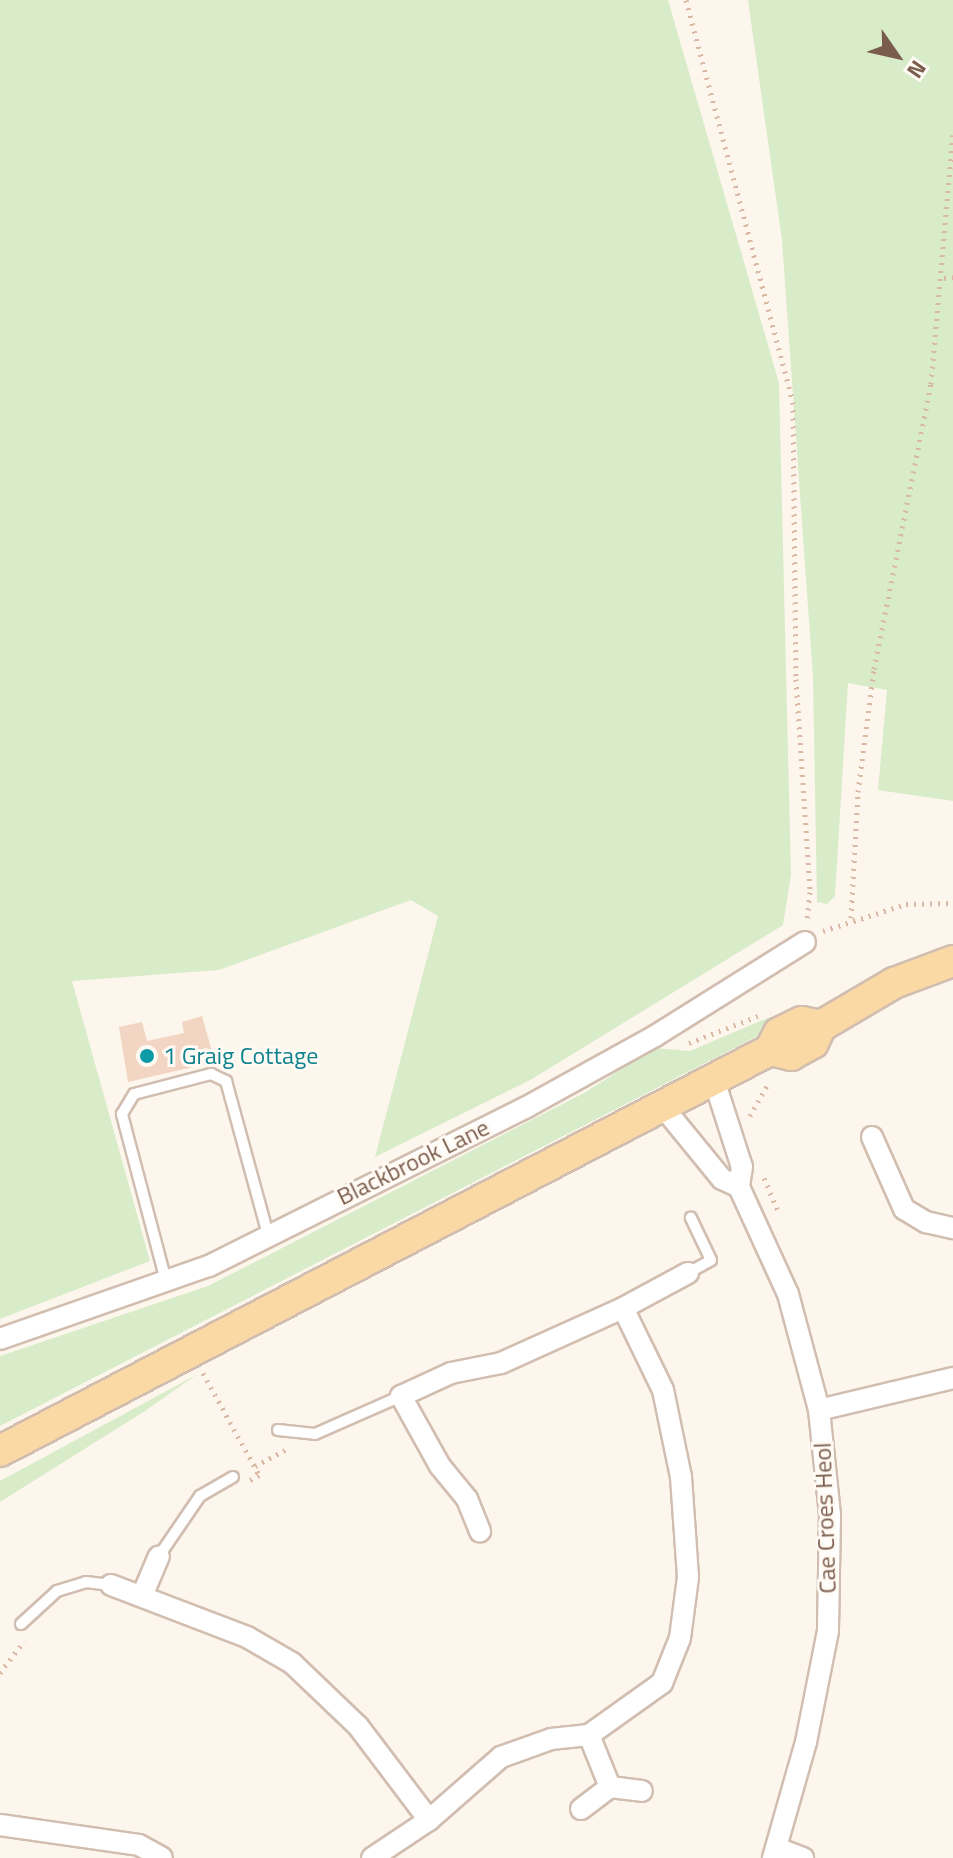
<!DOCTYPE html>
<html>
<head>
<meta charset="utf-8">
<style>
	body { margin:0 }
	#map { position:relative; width:953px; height:1858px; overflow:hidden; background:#fdf6ec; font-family:"Titillium Web",sans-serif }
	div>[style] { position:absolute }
	.green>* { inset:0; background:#d8ecc9 }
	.building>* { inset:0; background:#f3d5c3 }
	.path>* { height:5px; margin-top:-2.5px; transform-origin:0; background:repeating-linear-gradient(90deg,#d9b8a5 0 2px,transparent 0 8px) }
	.roads { filter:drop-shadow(2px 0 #d1beb0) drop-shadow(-2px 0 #d1beb0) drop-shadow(0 2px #d1beb0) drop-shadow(0 -2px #d1beb0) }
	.lane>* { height:10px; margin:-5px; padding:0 5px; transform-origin:5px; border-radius:5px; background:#fff }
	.street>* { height:20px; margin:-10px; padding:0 10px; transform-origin:10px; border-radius:10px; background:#fff }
	.primary>* { height:30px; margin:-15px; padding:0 15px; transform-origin:15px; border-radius:15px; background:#fbd9a5 }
	.dots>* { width:22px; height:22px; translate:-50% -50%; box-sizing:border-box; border:4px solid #fffaf3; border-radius:50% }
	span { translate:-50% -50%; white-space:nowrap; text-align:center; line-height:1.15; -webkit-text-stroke:6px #fffaf3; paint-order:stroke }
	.culture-label { font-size:24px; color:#0d838f }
	.left { translate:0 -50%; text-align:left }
	.street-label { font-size:24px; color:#7a5c4d }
	.north { position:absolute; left:857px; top:16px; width:80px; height:80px; -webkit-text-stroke:6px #fffaf3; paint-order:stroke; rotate:124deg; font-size:22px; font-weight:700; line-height:32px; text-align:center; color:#7a5c4d }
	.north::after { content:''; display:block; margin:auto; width:28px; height:36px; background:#7a5c4d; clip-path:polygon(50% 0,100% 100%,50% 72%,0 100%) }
</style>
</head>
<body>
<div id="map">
	<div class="green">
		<div style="clip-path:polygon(0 0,668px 0,779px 383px,791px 875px,783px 925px,532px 1079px,375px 1157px,438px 916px,411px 900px,219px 970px,72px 981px,150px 1261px,0 1319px)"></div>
		<div style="clip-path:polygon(748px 0,953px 0,953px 801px,878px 790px,887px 690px,848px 683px,835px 896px,827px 904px,817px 902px,813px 677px,782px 241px)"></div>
		<div style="clip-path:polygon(770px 1017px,783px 1023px,0 1426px,0 1356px,208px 1286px,584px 1093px,655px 1048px,690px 1051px)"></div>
		<div style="clip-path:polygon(196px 1375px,145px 1411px,0 1502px,0 1481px)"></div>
	</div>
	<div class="building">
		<div style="clip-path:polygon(202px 1016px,215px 1062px,128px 1082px,119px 1027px,142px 1022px,147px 1041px,184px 1033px,182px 1022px)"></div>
	</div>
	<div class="path">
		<div style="left:686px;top:0;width:416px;rotate:75.1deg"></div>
		<div style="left:793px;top:402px;width:277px;rotate:89.4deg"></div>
		<div style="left:796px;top:679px;width:213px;rotate:86.2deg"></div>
		<div style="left:810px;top:892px;width:28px;rotate:96deg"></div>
		<div style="left:944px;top:278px;width:9px;rotate:-6deg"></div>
		<div style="left:851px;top:918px;width:126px;rotate:-86.8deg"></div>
		<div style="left:858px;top:792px;width:124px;rotate:-82.6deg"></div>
		<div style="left:874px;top:669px;width:291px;rotate:-78.7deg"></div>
		<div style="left:931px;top:384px;width:250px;rotate:-85deg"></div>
		<div style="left:823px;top:931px;width:87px;rotate:-18deg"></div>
		<div style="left:906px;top:904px;width:47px;rotate:-1.2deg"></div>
		<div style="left:689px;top:1043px;width:74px;rotate:-21.4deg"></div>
		<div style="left:750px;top:1116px;width:38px;rotate:-61deg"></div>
		<div style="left:764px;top:1178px;width:34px;rotate:67deg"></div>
		<div style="left:203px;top:1373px;width:116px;rotate:61.2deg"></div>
		<div style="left:259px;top:1475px;width:14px;rotate:150deg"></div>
		<div style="left:255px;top:1466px;width:38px;rotate:-28deg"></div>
		<div style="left:0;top:1673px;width:40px;rotate:-53deg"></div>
	</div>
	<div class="roads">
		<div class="lane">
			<div style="left:688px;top:1273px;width:26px;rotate:-29deg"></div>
			<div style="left:711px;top:1260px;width:47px;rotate:-115.5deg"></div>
			<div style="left:166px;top:1281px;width:173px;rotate:-104.8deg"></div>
			<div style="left:122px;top:1114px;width:23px;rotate:-59deg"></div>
			<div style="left:134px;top:1094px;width:80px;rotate:-14.6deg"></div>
			<div style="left:211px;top:1074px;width:17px;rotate:25deg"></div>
			<div style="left:226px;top:1081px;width:160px;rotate:74.7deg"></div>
			<div style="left:278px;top:1430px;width:37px;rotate:6deg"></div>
			<div style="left:315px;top:1434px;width:94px;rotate:-23.8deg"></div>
			<div style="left:159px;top:1556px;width:73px;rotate:-55.7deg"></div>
			<div style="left:200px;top:1496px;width:38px;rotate:-30deg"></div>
			<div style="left:21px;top:1624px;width:49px;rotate:-42.5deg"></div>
			<div style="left:57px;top:1591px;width:30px;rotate:-17deg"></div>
			<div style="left:86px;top:1582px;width:25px;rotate:7deg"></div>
		</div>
		<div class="street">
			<div style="left:714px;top:1080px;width:91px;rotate:72.2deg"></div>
			<div style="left:742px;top:1167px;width:20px;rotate:99deg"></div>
			<div style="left:739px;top:1187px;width:118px;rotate:65.4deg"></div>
			<div style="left:788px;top:1294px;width:120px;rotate:75deg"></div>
			<div style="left:819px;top:1410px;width:105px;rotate:84deg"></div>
			<div style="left:830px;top:1514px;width:117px;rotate:91deg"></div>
			<div style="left:828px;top:1631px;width:113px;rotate:101.2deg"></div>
			<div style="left:806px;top:1742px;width:121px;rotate:105.9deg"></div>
			<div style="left:663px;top:1107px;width:93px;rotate:50.7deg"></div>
			<div style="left:722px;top:1179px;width:19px;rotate:25deg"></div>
			<div style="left:872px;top:1137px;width:79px;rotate:66deg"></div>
			<div style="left:904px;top:1209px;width:26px;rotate:31deg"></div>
			<div style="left:926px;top:1222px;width:28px;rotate:13deg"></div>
			<div style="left:623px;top:1308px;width:74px;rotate:-28.3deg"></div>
			<div style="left:0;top:1339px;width:221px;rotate:-19.3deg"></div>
			<div style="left:209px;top:1266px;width:353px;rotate:-26.6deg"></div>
			<div style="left:525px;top:1108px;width:149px;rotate:-29deg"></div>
			<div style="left:655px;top:1036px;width:177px;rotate:-32.1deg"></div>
			<div style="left:819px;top:1410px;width:138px;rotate:-13.4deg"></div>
			<div style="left:111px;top:1585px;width:146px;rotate:20.9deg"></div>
			<div style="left:247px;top:1637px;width:52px;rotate:30deg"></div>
			<div style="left:292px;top:1663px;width:91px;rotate:43.7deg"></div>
			<div style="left:358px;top:1726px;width:118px;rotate:52.9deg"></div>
			<div style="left:142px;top:1596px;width:43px;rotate:-67deg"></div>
			<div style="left:589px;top:1735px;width:56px;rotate:68deg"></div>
			<div style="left:581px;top:1809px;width:36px;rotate:-37deg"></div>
			<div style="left:610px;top:1787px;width:32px;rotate:7deg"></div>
			<div style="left:0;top:1825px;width:140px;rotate:8.2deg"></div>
			<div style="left:139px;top:1845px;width:26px;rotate:29deg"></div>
			<div style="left:777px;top:1848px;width:28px;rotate:21deg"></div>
			<div style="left:372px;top:1858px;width:69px;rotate:-33.7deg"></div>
			<div style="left:429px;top:1820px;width:96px;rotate:-41.2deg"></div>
			<div style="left:501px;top:1757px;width:53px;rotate:-19.8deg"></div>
			<div style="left:551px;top:1739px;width:38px;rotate:-6deg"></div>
			<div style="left:589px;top:1735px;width:90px;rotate:-35.5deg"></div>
			<div style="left:662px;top:1683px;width:48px;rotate:-68.2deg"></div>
			<div style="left:680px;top:1638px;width:62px;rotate:-82.5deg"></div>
			<div style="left:688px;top:1577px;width:100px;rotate:-94deg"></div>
			<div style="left:681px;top:1477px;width:89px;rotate:-101.7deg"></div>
			<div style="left:663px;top:1390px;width:91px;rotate:-116deg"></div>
			<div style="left:623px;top:1308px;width:134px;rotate:155.7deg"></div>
			<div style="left:501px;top:1363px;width:51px;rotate:168.7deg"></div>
			<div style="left:451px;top:1373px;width:55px;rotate:155.3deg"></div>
			<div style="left:401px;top:1396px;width:80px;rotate:60.9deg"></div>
			<div style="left:440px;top:1466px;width:43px;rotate:50.7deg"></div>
			<div style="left:467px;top:1499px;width:35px;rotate:68deg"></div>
		</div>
		<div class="primary">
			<div style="left:770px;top:1050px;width:22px;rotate:13deg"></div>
			<div style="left:791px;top:1055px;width:25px;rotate:-29deg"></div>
			<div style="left:813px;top:1043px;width:19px;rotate:-65deg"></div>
			<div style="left:821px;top:1026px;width:85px;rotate:-30.5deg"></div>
			<div style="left:894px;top:983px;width:63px;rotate:-20.4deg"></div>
			<div style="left:0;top:1451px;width:868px;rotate:-27.51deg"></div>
			<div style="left:770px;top:1050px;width:19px;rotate:-62deg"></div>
			<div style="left:779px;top:1033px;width:25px;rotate:-26deg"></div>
			<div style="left:802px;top:1022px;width:19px;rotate:12deg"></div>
		</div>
	</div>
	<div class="dots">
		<div style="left:147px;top:1056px;background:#0f9aa8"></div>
	</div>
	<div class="culture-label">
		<span class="left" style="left:163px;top:1056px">1 Graig Cottage</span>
	</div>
	<div class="street-label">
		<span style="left:413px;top:1162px;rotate:-26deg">Blackbrook Lane</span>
		<span style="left:825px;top:1518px;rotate:-92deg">Cae Croes Heol</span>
	</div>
	<div class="north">N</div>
</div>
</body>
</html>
